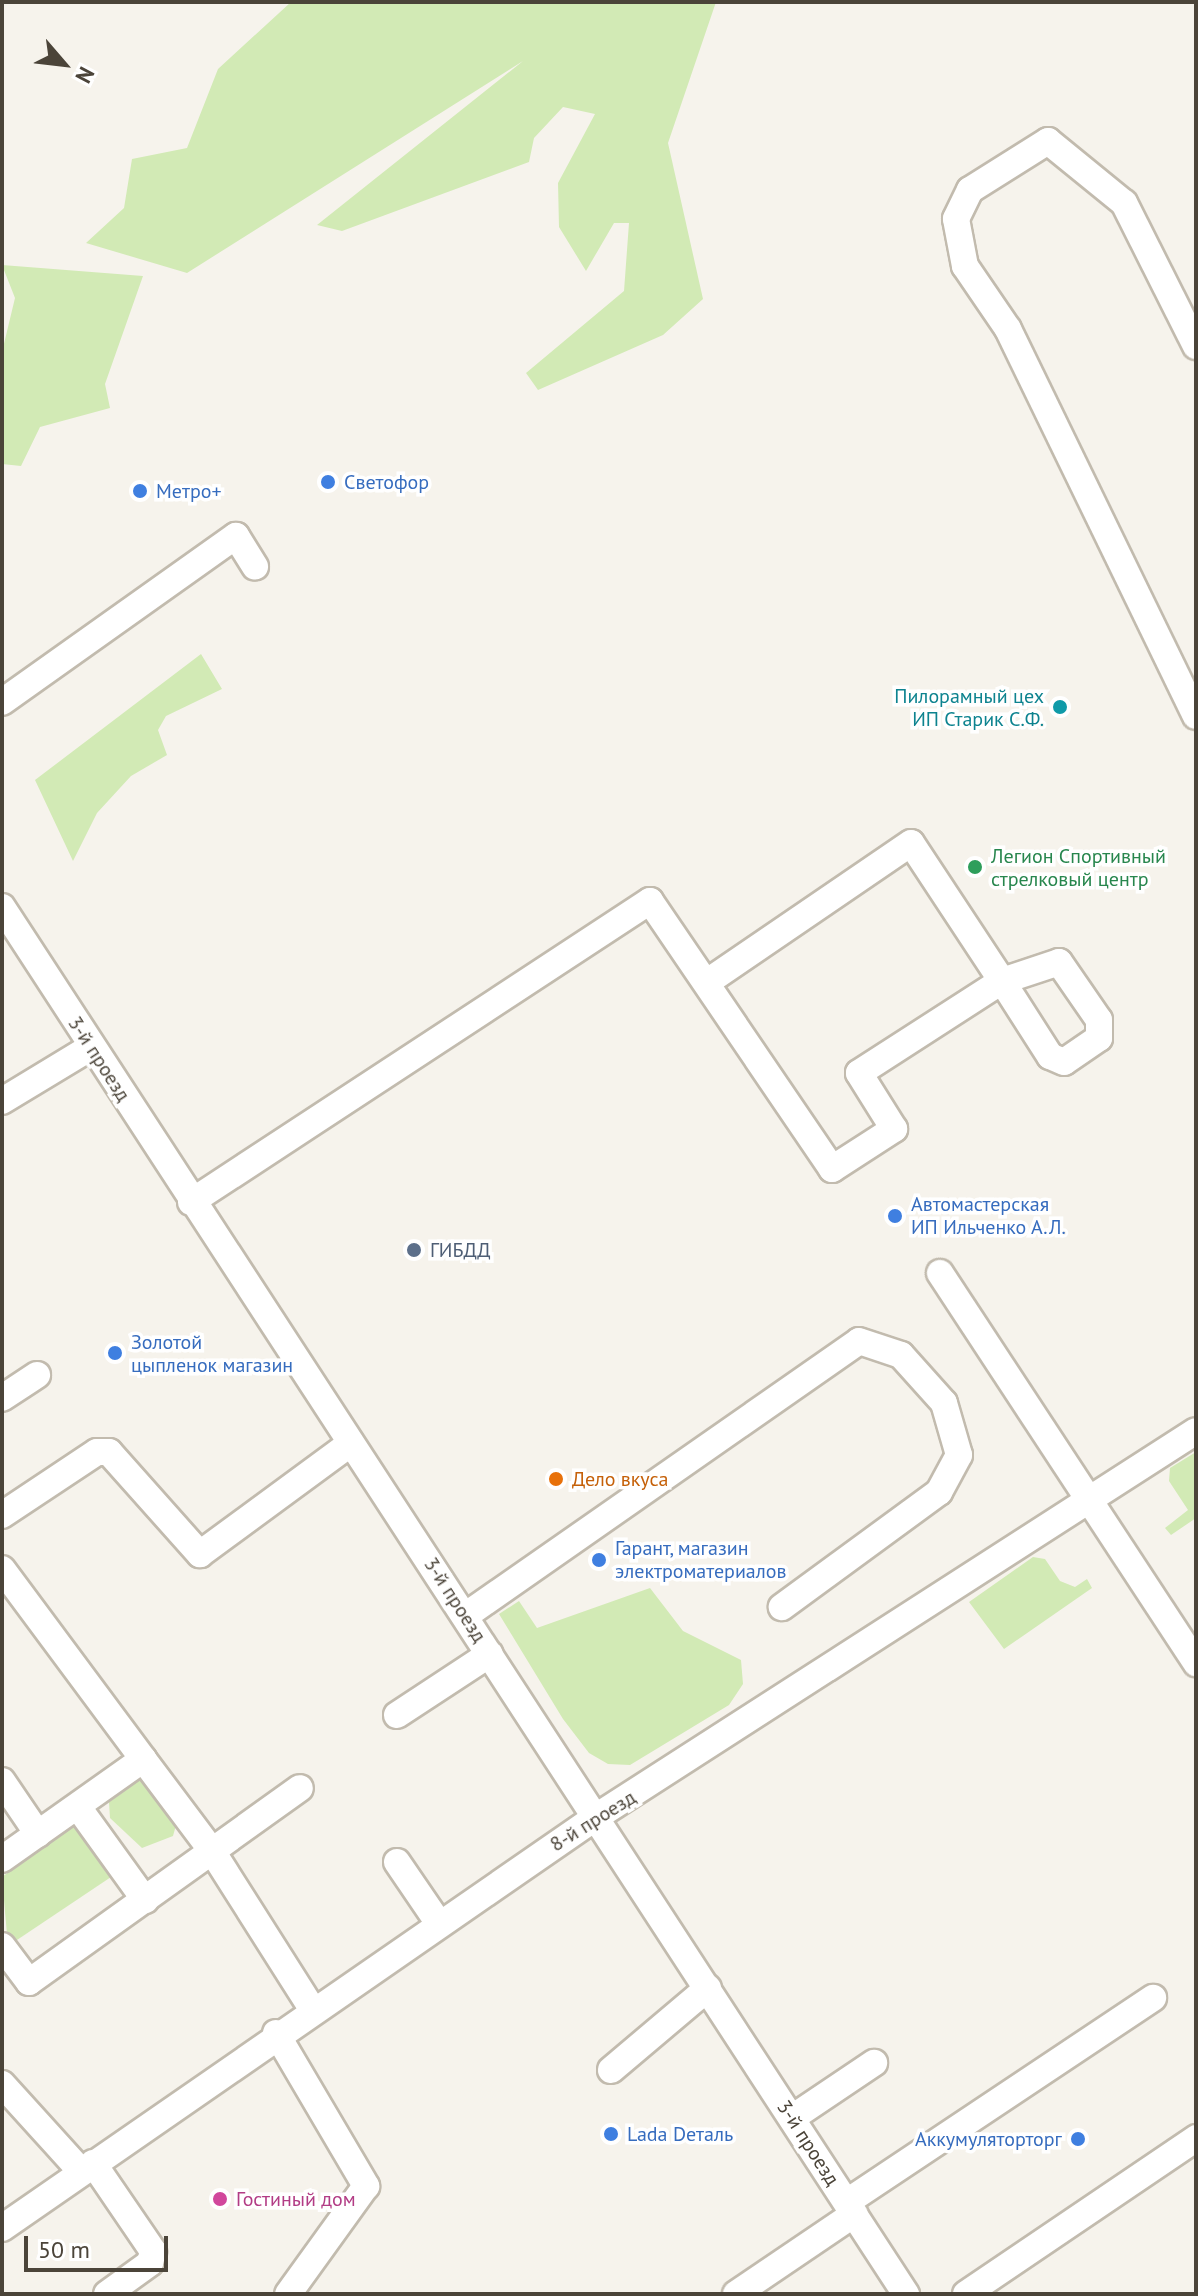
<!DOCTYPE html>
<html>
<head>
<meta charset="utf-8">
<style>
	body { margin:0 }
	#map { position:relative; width:1198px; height:2296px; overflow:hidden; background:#f6f3ec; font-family:"PT Sans",sans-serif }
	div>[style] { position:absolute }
	.green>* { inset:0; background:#d2eab5 }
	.roads { filter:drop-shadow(2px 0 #c2bbae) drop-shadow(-2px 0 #c2bbae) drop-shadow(0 2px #c2bbae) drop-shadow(0 -2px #c2bbae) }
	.minor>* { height:26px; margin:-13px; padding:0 13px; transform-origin:13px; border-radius:13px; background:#fff }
	.dots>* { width:22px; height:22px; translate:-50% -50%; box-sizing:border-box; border:4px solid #fff; border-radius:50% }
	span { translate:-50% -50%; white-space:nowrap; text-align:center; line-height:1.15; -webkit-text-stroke:7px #fff; paint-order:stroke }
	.shop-label { font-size:20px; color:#366cbe }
	.left { translate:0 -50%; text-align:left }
	.right { translate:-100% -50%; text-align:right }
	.culture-label { font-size:20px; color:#0d838f }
	.leisure-label { font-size:20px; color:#27864d }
	.street-label { font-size:20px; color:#4b4439 }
	.service-label { font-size:20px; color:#4e5e75 }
	.food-label { font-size:20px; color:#c56008 }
	.hotel-label { font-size:20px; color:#b23c85 }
	.frame { position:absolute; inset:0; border:4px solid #4b4439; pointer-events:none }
	.north { position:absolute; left:24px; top:24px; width:80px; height:80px; -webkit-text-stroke:6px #fff; paint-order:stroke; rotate:118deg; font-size:22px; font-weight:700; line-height:32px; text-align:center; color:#4b4439 }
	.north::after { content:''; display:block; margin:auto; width:28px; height:36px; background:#4b4439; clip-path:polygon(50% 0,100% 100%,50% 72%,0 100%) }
	.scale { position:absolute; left:24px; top:2236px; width:144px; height:36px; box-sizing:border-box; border:4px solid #4b4439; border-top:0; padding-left:10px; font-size:24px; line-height:28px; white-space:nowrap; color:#4b4439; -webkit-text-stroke:6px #fff; paint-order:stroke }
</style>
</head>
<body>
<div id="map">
	<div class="green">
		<div style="clip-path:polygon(291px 2px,716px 2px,668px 143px,703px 299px,663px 335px,538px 390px,526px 373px,624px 291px,629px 223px,614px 223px,586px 271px,559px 227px,558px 183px,595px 114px,563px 107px,534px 138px,529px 162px,342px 231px,317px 225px,523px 61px,187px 273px,86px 243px,124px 208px,132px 159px,187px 148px,218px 69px)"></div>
		<div style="clip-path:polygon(2px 265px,143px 276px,105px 384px,110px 408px,40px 427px,21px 466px,2px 464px,2px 352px,15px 298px)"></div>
		<div style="clip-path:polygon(201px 654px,222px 689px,166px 716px,158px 730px,167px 755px,131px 776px,97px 813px,73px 861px,35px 780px)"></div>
		<div style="clip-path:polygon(1196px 1452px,1196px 1518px,1171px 1535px,1165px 1528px,1188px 1510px,1169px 1481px,1170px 1468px)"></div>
		<div style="clip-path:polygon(1033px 1557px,1045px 1559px,1060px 1581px,1075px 1587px,1087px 1579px,1092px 1588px,1004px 1649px,969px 1602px)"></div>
		<div style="clip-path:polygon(650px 1588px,683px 1631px,741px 1660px,743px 1684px,729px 1705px,630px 1765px,608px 1764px,589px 1753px,563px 1719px,499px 1614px,519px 1601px,537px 1628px)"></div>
		<div style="clip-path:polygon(141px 1777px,178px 1818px,173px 1836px,142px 1848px,110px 1818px,109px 1802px)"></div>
		<div style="clip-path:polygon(74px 1824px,114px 1875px,8px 1946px,2px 1877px)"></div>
	</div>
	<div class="roads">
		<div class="minor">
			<div style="left:1196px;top:346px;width:160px;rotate:-116.7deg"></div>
			<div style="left:1124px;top:203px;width:98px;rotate:-140.8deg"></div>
			<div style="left:1048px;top:141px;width:92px;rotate:147.9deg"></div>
			<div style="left:970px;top:190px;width:32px;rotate:116deg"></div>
			<div style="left:956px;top:219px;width:48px;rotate:79.2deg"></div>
			<div style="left:965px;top:266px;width:76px;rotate:55.7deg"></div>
			<div style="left:1008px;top:329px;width:430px;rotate:64.1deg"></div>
			<div style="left:2px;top:702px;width:287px;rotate:-35.4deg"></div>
			<div style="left:236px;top:536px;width:36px;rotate:58deg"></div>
			<div style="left:2px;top:907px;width:1656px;rotate:56.91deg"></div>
			<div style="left:2px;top:1101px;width:104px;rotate:-31.2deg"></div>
			<div style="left:191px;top:1202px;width:549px;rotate:-33.26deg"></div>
			<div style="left:650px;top:901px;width:324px;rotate:55.8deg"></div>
			<div style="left:832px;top:1169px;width:74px;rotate:-32.8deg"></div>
			<div style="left:894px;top:1129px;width:66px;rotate:-122deg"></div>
			<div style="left:859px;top:1073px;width:170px;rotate:-32.8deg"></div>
			<div style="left:1002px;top:981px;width:60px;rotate:-18.4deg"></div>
			<div style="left:1059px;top:962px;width:70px;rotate:55.4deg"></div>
			<div style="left:1099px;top:1020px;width:18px;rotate:90deg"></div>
			<div style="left:1099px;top:1038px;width:42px;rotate:145.6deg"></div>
			<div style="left:1064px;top:1062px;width:15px;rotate:-157deg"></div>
			<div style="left:1050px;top:1056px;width:89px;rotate:-122.6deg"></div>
			<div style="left:1002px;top:981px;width:165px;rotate:-123.4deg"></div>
			<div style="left:911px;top:843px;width:243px;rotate:145.7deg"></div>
			<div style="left:940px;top:1273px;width:467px;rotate:56.7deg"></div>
			<div style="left:2px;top:1398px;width:42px;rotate:-33.3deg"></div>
			<div style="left:2px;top:1515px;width:114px;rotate:-33.6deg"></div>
			<div style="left:97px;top:1452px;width:12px"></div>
			<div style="left:109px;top:1452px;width:137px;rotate:48.3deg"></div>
			<div style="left:200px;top:1554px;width:187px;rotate:-36.3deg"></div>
			<div style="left:2px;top:1569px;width:237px;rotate:53.4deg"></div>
			<div style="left:465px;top:1616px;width:480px;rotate:-34.9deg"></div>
			<div style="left:859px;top:1341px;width:44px;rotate:18.4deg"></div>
			<div style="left:901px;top:1355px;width:64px;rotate:48.1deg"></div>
			<div style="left:944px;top:1403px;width:54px;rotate:73.9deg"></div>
			<div style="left:959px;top:1455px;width:42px;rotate:118.4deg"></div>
			<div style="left:939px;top:1492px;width:195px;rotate:143.8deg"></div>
			<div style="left:397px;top:1715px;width:111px;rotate:-33.3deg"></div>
			<div style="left:2px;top:1781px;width:64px;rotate:55.8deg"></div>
			<div style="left:78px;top:1807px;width:115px;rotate:54.2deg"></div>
			<div style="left:2px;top:1859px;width:173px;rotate:-35.3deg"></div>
			<div style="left:143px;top:1759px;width:115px;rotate:53.1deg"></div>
			<div style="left:212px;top:1851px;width:185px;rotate:57.6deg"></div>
			<div style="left:397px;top:1862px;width:73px;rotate:55.7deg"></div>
			<div style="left:2px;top:1946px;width:45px;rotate:53.1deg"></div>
			<div style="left:29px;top:1982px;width:333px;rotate:-35.6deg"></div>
			<div style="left:276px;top:2033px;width:178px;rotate:59.5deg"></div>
			<div style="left:366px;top:2186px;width:133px;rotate:125.8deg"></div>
			<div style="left:611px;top:2070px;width:127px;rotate:-40.2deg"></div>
			<div style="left:2px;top:2084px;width:118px;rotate:47.8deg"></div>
			<div style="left:792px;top:2118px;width:99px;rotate:-33.9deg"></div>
			<div style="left:93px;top:2163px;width:107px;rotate:55.7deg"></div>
			<div style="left:153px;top:2251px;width:12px;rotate:104deg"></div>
			<div style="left:150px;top:2263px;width:53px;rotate:144.2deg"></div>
			<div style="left:847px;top:2202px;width:368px;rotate:-33.7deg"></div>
			<div style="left:2px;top:2228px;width:722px;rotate:-34.68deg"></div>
			<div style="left:596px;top:1817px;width:713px;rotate:-32.75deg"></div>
			<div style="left:736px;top:2294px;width:143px;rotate:-34.1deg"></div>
			<div style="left:966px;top:2294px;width:278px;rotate:-34.1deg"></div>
		</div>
	</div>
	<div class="dots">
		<div style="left:328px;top:482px;background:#3f7fe0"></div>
		<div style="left:140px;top:491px;background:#3f7fe0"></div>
		<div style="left:1060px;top:707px;background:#0f9aa8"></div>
		<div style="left:975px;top:867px;background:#2e9e5b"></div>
		<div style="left:895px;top:1216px;background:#3f7fe0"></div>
		<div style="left:414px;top:1250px;background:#5c6f8a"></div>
		<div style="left:115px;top:1353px;background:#3f7fe0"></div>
		<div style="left:556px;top:1479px;background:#e8710a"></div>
		<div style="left:599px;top:1560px;background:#3f7fe0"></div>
		<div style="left:611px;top:2134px;background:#3f7fe0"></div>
		<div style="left:1078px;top:2139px;background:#3f7fe0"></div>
		<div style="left:220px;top:2199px;background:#d1479c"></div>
	</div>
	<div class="shop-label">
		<span class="left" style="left:344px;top:482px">Светофор</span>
		<span class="left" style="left:156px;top:491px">Метро+</span>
		<span class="left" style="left:911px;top:1216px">Автомастерская<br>ИП Ильченко А.Л.</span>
		<span class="left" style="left:131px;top:1354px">Золотой<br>цыпленок магазин</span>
		<span class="left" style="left:615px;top:1560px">Гарант, магазин<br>электроматериалов</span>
		<span class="left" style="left:627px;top:2134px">Lada Dеталь</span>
		<span class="right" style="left:1062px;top:2139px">Аккумуляторторг</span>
	</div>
	<div class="culture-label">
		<span class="right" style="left:1044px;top:708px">Пилорамный цех<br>ИП Старик С.Ф.</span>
	</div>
	<div class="leisure-label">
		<span class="left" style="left:991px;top:868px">Легион Спортивный<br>стрелковый центр</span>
	</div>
	<div class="street-label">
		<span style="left:99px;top:1059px;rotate:57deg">3-й проезд</span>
		<span style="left:455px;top:1600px;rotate:57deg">3-й проезд</span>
		<span style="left:593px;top:1821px;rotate:-32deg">8-й проезд</span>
		<span style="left:808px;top:2143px;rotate:57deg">3-й проезд</span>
	</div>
	<div class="service-label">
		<span class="left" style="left:430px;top:1250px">ГИБДД</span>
	</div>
	<div class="food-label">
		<span class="left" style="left:572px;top:1479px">Дело вкуса</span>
	</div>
	<div class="hotel-label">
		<span class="left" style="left:236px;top:2199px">Гостиный дом</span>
	</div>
	<div class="frame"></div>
	<div class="north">N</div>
	<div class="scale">50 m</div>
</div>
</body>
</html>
